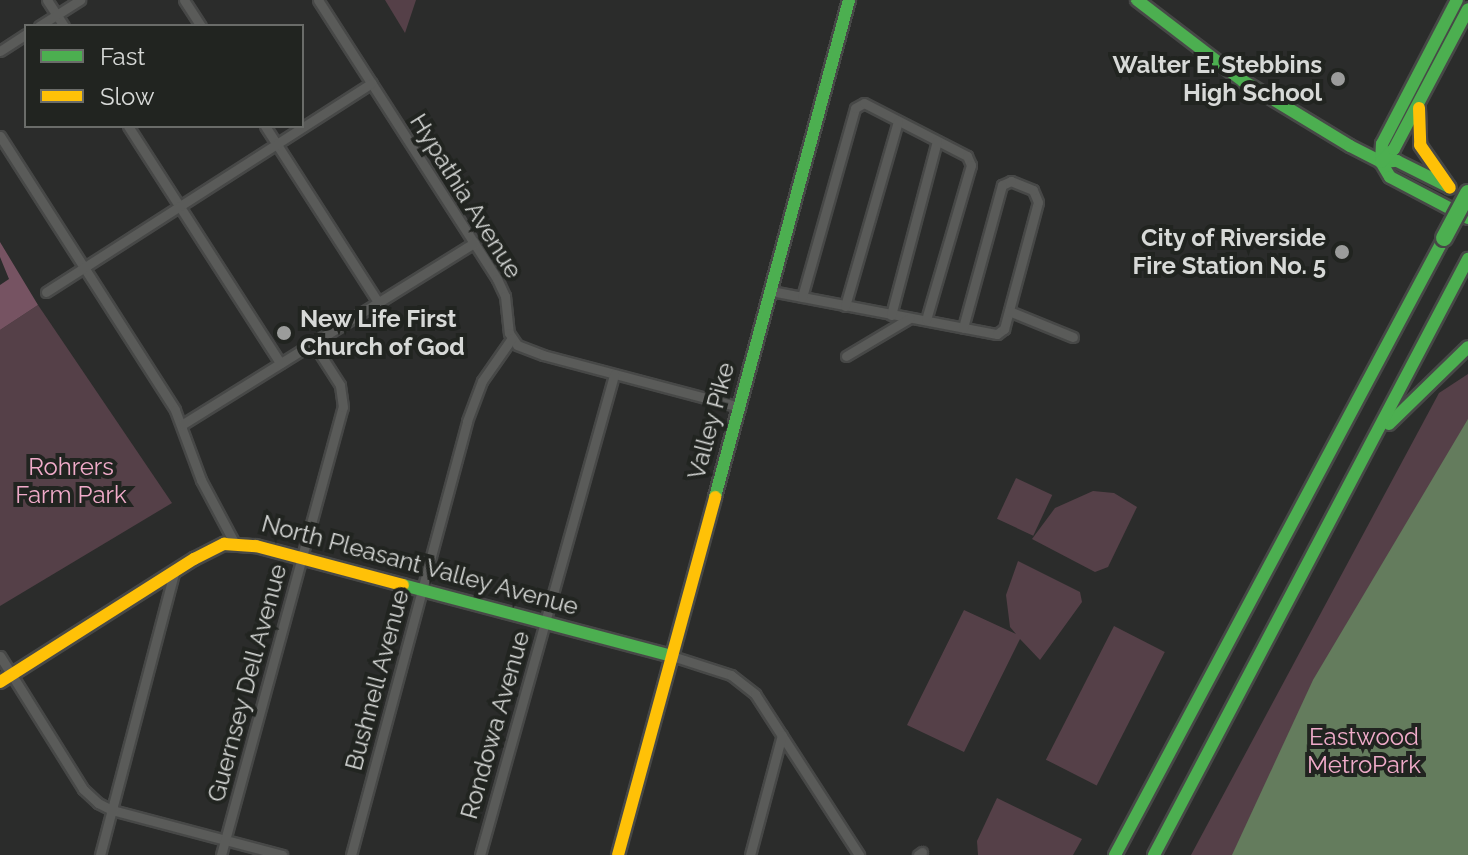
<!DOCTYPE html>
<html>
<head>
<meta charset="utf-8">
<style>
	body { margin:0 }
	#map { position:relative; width:1468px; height:855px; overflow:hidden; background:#2b2c2b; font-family:Raleway,sans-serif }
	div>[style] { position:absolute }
	.green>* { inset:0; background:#554048; transform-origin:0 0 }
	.forest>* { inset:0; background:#765362 }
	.water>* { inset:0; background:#647c5d }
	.roads { filter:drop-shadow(2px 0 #474847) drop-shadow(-2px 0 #474847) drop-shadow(0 2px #474847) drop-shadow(0 -2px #474847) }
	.street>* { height:9px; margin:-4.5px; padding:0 4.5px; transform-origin:4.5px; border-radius:4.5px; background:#5a5b59 }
	.fast>* { height:12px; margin:-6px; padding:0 6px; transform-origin:6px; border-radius:6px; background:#4caf50 }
	.slow>* { height:12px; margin:-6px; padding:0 6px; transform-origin:6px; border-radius:6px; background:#ffc107 }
	.bridges { filter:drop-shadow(2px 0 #474847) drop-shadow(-2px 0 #474847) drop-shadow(0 2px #474847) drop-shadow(0 -2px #474847) }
	.fast-bridge>* { height:16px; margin:-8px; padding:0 8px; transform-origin:8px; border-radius:8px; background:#4caf50 }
	.dots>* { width:22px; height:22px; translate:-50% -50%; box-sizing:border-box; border:4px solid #212420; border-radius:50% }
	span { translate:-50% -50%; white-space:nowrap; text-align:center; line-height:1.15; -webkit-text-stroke:8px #212420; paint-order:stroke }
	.poi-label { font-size:24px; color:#d7d9d7; font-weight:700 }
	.right { translate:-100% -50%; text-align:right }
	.left { translate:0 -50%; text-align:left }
	.street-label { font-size:24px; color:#d7d9d7 }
	.park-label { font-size:24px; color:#f0abc9 }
	.legend { position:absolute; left:24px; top:24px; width:280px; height:104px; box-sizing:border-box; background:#212420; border:2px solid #6a6c69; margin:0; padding:10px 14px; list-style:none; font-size:24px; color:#d7d9d7 }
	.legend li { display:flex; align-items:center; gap:16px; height:40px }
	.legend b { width:40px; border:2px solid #6a6c69 }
</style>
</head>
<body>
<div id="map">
	<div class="green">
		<div style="clip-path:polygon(385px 0,416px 0,405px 33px)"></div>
		<div style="clip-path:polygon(38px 305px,172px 503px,0 606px,0 330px)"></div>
		<div style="clip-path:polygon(1468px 374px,1468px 855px,1191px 855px,1439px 393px)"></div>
		<div style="left:1016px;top:478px;width:40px;height:45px;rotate:25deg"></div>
		<div style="clip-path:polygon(1093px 491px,1114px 493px,1137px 507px,1108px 567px,1095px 572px,1032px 539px,1055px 508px)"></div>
		<div style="clip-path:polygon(1018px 561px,1080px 592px,1082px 602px,1040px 660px,1020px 639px,964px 752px,907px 725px,964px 610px,1016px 634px,1010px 627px,1006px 595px)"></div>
		<div style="left:1114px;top:626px;width:57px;height:150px;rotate:27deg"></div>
		<div style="clip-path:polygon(997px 798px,1082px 839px,1073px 855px,978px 855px,977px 841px)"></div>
	</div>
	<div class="forest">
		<div style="clip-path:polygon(0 242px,38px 305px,0 330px,0 285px,9px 279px,0 257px)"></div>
	</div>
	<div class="water">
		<div style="clip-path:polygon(1468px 419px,1468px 855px,1232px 855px,1313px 680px)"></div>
	</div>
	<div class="roads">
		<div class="street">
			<div style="left:47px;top:0;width:31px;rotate:57deg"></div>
			<div style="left:184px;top:0;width:31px;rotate:57deg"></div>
			<div style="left:318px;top:0;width:331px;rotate:57.3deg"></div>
			<div style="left:497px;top:279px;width:19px;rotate:65deg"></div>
			<div style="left:505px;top:296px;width:37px;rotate:84deg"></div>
			<div style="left:509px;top:333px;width:14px;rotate:56deg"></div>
			<div style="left:517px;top:345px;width:28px;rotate:21deg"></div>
			<div style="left:543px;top:355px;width:204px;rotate:14.8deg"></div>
			<div style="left:39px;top:26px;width:49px;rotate:-32.4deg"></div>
			<div style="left:0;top:51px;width:31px;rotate:-33deg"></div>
			<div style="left:128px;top:126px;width:282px;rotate:57.3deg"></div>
			<div style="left:265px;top:126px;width:209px;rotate:57.3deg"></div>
			<div style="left:0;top:136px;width:325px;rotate:57.4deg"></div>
			<div style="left:175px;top:410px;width:75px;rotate:69.6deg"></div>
			<div style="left:201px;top:480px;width:72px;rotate:62deg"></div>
			<div style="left:771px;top:291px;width:230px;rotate:10.8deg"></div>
			<div style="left:997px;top:334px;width:9px;rotate:-36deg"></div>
			<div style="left:1004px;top:329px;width:131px;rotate:-75deg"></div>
			<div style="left:1038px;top:202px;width:13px;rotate:-113deg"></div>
			<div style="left:1033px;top:190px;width:24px;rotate:-158deg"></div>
			<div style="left:1011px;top:181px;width:10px;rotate:156deg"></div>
			<div style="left:1002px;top:185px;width:148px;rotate:105.3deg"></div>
			<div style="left:46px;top:292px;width:387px;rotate:-32.7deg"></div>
			<div style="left:802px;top:297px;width:196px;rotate:-74.3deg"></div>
			<div style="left:855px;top:108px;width:10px;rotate:-29deg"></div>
			<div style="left:864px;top:103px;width:116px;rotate:27.2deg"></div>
			<div style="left:967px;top:156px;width:10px;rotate:66deg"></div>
			<div style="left:971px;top:165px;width:161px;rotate:106.2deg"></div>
			<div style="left:845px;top:306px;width:192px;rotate:-74deg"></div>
			<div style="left:1009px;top:311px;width:69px;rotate:22.1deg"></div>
			<div style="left:891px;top:315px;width:180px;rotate:-75.2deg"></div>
			<div style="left:846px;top:356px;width:74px;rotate:-30.7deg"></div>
			<div style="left:183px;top:424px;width:343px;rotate:-31.9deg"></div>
			<div style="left:0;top:656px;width:157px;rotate:58deg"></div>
			<div style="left:83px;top:789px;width:21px;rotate:43deg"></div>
			<div style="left:98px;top:803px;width:16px;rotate:27deg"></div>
			<div style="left:112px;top:810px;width:176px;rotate:14.8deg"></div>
			<div style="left:672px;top:656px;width:62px;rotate:17.9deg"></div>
			<div style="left:731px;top:675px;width:31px;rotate:38deg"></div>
			<div style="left:755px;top:694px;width:192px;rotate:57.1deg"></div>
			<div style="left:100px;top:855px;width:293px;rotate:-75.3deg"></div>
			<div style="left:221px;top:855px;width:464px;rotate:-74.8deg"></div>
			<div style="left:343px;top:407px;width:22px;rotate:-98deg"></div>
			<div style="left:340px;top:385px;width:50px;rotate:-122.7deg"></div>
			<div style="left:351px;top:855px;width:449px;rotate:-75deg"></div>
			<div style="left:467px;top:421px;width:43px;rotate:-69.4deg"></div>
			<div style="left:482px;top:381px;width:52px;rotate:-55.1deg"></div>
			<div style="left:480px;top:855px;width:499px;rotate:-74.4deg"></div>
			<div style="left:750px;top:855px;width:124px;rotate:-75.1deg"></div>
			<div style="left:918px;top:855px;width:5px;rotate:-37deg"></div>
		</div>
		<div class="fast">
			<div style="left:1137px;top:0;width:133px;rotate:37.4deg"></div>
			<div style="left:1243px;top:81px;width:125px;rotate:31.3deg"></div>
			<div style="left:1350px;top:146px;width:35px;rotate:27deg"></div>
			<div style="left:1381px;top:162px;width:16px;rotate:-4deg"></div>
			<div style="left:1397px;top:161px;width:58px;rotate:26.6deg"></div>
			<div style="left:1381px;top:162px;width:17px;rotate:59deg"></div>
			<div style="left:1390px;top:177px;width:88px;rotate:27.7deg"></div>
			<div style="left:1381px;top:162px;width:18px;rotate:-87deg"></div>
			<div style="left:1382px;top:144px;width:162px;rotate:-62.5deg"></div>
			<div style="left:1381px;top:162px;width:18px;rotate:-45deg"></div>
			<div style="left:1394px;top:149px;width:158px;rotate:-62.1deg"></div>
			<div style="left:1389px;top:424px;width:110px;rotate:-44.3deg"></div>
			<div style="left:715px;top:497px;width:515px;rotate:-74.91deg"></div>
			<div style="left:403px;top:585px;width:278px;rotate:14.8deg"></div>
			<div style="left:1115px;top:855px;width:699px;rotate:-61.93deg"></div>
			<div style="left:1154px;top:855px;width:674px;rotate:-62.22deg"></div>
		</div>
		<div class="slow">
			<div style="left:1419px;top:108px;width:37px;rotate:88deg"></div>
			<div style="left:1420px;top:145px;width:52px;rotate:55.1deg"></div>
			<div style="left:0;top:682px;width:230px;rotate:-32.4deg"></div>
			<div style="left:194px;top:559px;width:34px;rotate:-27deg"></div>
			<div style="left:224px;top:544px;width:32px;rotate:4deg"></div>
			<div style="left:256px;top:546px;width:152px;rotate:14.9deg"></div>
			<div style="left:618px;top:855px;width:371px;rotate:-74.8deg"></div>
		</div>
	</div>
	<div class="bridges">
		<div class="fast-bridge">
			<div style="left:1444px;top:238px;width:51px;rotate:-61.9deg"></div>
		</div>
	</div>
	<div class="dots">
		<div style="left:1338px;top:79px;background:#9b9c9b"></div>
		<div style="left:1342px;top:252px;background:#9b9c9b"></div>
		<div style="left:284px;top:333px;background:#9b9c9b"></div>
	</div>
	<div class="poi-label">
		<span class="right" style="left:1322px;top:79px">Walter E. Stebbins<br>High School</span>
		<span class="right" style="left:1326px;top:252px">City of Riverside<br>Fire Station No. 5</span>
		<span class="left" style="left:300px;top:333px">New Life First<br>Church of God</span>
	</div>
	<div class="street-label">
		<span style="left:466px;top:196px;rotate:58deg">Hypathia Avenue</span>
		<span style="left:711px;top:421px;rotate:-75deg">Valley Pike</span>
		<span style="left:420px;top:565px;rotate:15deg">North Pleasant Valley Avenue</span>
		<span style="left:377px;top:680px;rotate:-75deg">Bushnell Avenue</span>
		<span style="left:247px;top:683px;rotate:-75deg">Guernsey Dell Avenue</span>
		<span style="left:495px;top:725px;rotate:-74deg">Rondowa Avenue</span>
	</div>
	<div class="park-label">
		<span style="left:71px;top:481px">Rohrers<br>Farm Park</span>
		<span style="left:1364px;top:751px">Eastwood<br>MetroPark</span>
	</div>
	<ul class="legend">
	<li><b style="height:10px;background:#4caf50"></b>Fast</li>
	<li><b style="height:10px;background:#ffc107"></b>Slow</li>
	</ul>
</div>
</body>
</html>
